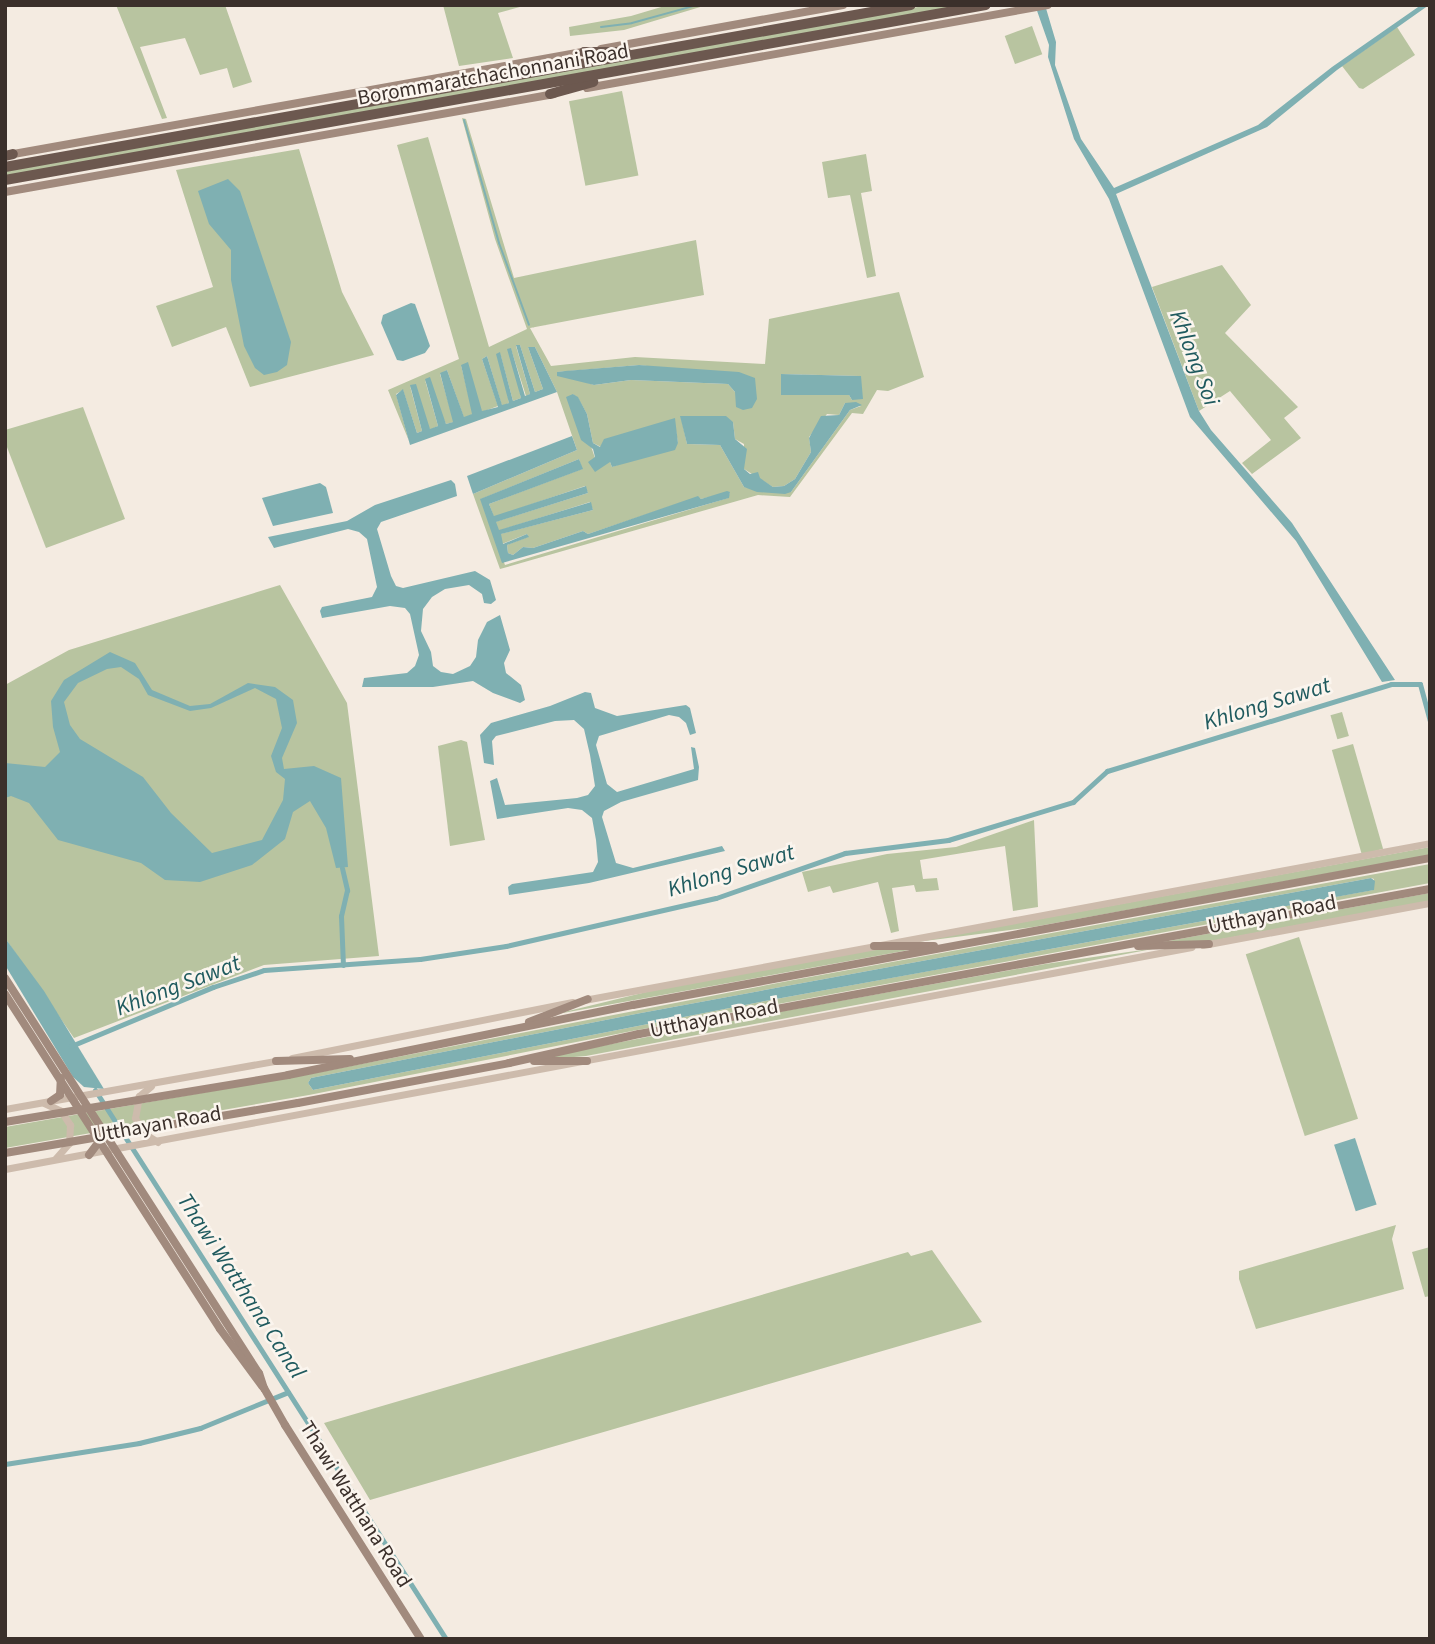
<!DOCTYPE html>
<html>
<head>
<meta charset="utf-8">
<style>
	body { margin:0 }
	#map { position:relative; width:1435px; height:1644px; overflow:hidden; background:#f4ebe1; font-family:"Source Sans 3",sans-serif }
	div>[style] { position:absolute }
	.green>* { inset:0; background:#b8c4a0; transform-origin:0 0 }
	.water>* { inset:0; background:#7fb0b2; transform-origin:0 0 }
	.stream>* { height:2px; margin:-1px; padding:0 1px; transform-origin:1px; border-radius:1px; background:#7fb0b2 }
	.canal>* { height:5px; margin:-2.5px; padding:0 2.5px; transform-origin:2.5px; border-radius:2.5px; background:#7fb0b2 }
	.tertiary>* { height:7px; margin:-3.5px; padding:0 3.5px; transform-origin:3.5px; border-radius:3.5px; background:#cdbbac }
	.secondary>* { height:8px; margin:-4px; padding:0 4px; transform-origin:4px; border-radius:4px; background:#a18a7d }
	.trunk>* { height:10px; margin:-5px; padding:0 5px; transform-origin:5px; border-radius:5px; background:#6c584f }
	.secondary-bridge>* { height:8px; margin:-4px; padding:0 4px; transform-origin:4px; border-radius:4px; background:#a18a7d }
	span { translate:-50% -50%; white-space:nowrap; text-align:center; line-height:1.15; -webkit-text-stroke:5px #fbf5ee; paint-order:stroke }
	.street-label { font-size:21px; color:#3b302b }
	.water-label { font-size:23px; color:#1f5a5e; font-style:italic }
	.frame { position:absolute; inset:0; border:7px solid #3b302b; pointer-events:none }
</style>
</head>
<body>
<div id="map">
	<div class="green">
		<div style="clip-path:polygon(116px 5px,225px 5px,252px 82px,233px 88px,227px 68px,200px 75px,185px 38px,140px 47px,167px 118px,162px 119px)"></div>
		<div style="clip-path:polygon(443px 5px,527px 5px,498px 13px,513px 58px,459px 66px)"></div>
		<div style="clip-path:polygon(668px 5px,707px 5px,624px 30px,570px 36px,569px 27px,631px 16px)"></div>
		<div style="clip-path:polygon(929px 5px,970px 5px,5px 176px,5px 171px)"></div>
		<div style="left:1032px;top:26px;width:30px;height:29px;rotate:70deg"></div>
		<div style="clip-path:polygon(1397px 27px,1415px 55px,1363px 89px,1359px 88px,1342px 66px)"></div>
		<div style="left:622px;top:91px;width:86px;height:54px;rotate:79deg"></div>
		<div style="clip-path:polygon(evenodd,462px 118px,466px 119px,514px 278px,696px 240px,704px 295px,530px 328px,551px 366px,635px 357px,765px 364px,769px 319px,899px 292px,924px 377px,888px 391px,877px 390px,863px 414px,852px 413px,790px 497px,758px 495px,500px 569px,473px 494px,577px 450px,557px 392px,535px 347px,528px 347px,543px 389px,535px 392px,520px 345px,516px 346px,530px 394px,526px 396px,511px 349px,521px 398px,513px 401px,500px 353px,509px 403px,502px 406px,487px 356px,482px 359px,498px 406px,482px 412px,461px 365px,473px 414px,464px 418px,447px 370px,440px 374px,454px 422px,446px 424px,425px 380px,438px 426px,430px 430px,410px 386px,422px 431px,417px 433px,403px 390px,396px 394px,409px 441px,388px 390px,459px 359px,397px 145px,428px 137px,489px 347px,527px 329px,495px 239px,462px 118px,639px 365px,755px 379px,735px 392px,728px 384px,631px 380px,594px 385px,557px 372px,639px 365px,462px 118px,781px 375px,782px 374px,860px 376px,852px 400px,849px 395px,781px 375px,462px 118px,573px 394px,578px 398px,587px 414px,593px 443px,601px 447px,674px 419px,678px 443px,612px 467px,610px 462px,595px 458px,573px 394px,462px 118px,845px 403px,861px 406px,850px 410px,791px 492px,744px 487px,720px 445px,687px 444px,681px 417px,733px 422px,735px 439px,744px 444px,744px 469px,773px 487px,784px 486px,795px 479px,811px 452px,809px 437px,827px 414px,839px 415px,845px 403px,462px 118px,579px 459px,582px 469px,489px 504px,494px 517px,585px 486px,588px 493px,495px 522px,498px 531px,590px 502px,593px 510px,500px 534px,502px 544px,527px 534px,528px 537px,507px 545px,508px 553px,513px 555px,523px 547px,533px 548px,583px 531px,588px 534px,698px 497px,701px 499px,730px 492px,728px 498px,505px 565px,481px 499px,579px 459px)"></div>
		<div style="clip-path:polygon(299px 149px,342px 292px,374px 355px,250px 387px,226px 327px,172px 347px,156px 306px,213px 287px,176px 170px)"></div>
		<div style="clip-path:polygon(866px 154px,872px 191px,861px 193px,876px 276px,867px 278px,850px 195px,828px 198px,822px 162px)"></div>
		<div style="clip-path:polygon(1222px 265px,1251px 305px,1225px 333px,1298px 407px,1284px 418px,1301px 438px,1252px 474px,1242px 463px,1271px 440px,1230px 391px,1199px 411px,1152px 287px)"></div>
		<div style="clip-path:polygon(83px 407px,125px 519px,46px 548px,5px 442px,5px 430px)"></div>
		<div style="clip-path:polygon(280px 585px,347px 703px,379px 956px,264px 965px,74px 1038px,5px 938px,5px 685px,69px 650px)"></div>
		<div style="left:1342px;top:712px;width:25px;height:12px;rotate:74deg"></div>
		<div style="clip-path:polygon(461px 740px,467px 742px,485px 840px,450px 846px,438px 746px)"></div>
		<div style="left:1353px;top:744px;width:109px;height:22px;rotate:74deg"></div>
		<div style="clip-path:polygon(1034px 820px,1038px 907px,1013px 911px,1005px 846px,920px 860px,923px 879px,937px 878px,939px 890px,916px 892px,914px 885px,892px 888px,899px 931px,891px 933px,878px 882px,833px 893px,830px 886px,808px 892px,802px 872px,887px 854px,956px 847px)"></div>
		<div style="clip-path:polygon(1430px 847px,1430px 855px,1033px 927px,909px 943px)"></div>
		<div style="clip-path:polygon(evenodd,1430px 864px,1430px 883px,632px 1031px,309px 1095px,5px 1148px,5px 1127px,305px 1075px,788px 981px,1430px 864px,1371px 878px,1374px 879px,1373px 890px,765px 1001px,313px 1090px,308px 1083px,311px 1078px,641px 1013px,1371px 878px)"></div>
		<div style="clip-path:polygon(1430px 893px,1430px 901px,1206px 942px,1163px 942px)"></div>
		<div style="left:1299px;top:937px;width:191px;height:56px;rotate:72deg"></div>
		<div style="clip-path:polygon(1163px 947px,586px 1056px,550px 1059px,550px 1056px,729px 1021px,1045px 964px)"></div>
		<div style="clip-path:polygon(910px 948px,909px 950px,552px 1015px,679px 984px,874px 949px)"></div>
		<div style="clip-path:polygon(1396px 1225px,1392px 1239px,1404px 1289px,1256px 1329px,1239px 1279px,1239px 1271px)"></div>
		<div style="clip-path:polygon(1430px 1247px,1430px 1296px,1425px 1297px,1412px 1252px)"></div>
		<div style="clip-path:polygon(932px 1250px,982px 1322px,370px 1500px,324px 1423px,908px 1252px,911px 1256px)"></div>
	</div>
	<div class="water">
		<div style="clip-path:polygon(1035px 5px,1045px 5px,1056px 42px,1055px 65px,1081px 139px,1114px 188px,1258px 125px,1332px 67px,1421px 5px,1429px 5px,1337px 70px,1267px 127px,1116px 194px,1199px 411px,1211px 430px,1292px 523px,1395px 680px,1382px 682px,1296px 541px,1190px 417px,1109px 199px,1074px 139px,1048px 57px,1049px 45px)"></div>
		<div style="clip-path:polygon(228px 179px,240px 191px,291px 342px,287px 365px,277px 372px,264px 375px,255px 368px,244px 346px,231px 280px,231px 250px,209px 224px,198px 191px)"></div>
		<div style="clip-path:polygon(411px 303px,415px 304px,430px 346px,425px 353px,403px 361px,397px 360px,381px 323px,383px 315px)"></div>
		<div style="clip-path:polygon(516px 345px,520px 345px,535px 392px,543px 389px,528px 347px,535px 347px,557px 392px,410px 445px,396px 395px,403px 389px,417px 433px,422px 431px,410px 385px,416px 384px,430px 429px,438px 426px,425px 379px,430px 377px,446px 424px,453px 422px,440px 373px,447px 370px,464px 417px,472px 414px,461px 365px,468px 362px,482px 411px,498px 407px,482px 359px,487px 356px,502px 405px,509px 403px,496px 354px,500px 352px,513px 401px,521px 398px,507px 349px,511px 348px,525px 396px,530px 394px)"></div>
		<div style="clip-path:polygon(639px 365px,739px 372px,755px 378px,757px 399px,752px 408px,743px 410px,736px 407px,735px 392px,728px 384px,631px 380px,594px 385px,557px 376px,557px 372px,565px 371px)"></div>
		<div style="clip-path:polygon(781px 374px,861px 376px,863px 399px,852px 400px,849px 395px,781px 395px)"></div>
		<div style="clip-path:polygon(573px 394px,578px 397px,587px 414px,593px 443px,600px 447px,604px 439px,675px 418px,678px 443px,675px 450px,612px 467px,610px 462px,595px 472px,588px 462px,595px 457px,593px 449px,581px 440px,566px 397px)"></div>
		<div style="clip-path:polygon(856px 402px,862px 405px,850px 410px,791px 492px,785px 494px,757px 492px,744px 487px,720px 445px,687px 444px,680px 416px,726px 416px,733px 422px,735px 439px,747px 449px,744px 469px,750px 474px,758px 472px,760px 478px,773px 487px,784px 486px,795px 479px,811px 452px,809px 438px,821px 416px,839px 415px,845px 403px)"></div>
		<div style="clip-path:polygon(572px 436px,577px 450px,473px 494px,467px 476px)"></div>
		<div style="clip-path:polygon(579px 459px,583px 469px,489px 504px,494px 516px,586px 486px,588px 493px,496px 522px,499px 530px,591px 502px,593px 510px,501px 534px,503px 544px,527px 534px,529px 537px,507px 545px,508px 553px,513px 555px,523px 547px,533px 548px,583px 531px,588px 534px,698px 496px,701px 499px,727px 491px,730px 492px,729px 498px,502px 563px,480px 499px)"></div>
		<div style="clip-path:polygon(451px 480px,455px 484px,457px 496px,381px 522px,377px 529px,391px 576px,396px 586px,403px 588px,475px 571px,490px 580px,496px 600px,491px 604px,484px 603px,482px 594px,469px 585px,445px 589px,432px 597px,423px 609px,421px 631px,431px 652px,433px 666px,441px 672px,453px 674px,470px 666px,476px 657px,478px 640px,487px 622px,500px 615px,510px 650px,504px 663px,506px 673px,521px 685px,525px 700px,520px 703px,493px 693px,473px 681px,433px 687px,362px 687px,364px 678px,407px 673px,415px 666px,419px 655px,410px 614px,405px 608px,390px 606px,322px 618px,320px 611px,322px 607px,372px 597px,377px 587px,367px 539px,359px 532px,348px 529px,274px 548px,268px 537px,347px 521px,375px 505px)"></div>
		<div style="clip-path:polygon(320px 483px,326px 487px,333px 513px,273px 526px,262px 498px)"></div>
		<div style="clip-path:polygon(evenodd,110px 652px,135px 663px,152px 690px,190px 706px,210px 704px,248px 683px,275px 687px,293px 700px,297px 723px,282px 758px,284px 769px,314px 766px,341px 778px,348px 867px,336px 868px,326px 828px,310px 801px,293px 812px,285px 839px,252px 865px,200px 882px,165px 880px,141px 863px,58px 840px,29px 803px,11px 796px,5px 798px,5px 763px,45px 767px,60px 752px,53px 727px,51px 701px,64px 680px,110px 652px,121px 667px,139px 679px,148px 695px,190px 711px,211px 708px,255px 688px,276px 699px,282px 728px,271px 756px,276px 772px,285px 779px,283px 800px,262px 840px,212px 853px,171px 813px,143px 777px,80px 739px,70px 725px,64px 702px,78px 683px,107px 669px,121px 667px)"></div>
		<div style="clip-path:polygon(585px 692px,591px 693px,595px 708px,617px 716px,686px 705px,690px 708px,696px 733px,690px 735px,686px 723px,679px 717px,669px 715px,599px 736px,596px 745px,607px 784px,617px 792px,694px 769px,691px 747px,695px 748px,699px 767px,698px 780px,621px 802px,604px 811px,602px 817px,616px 863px,633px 868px,722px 846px,725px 851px,589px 883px,509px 895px,508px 887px,512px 884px,593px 872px,598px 862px,596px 840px,592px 818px,582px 810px,568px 808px,497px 819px,490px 781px,497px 778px,505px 805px,577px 798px,588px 795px,595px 786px,590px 755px,584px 729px,574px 720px,555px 721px,496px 736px,492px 741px,494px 765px,484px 763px,480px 735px,491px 723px,550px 706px)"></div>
		<div style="clip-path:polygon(1371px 878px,1375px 881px,1374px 890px,765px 1001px,313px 1090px,308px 1083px,311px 1078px,641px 1013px)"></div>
		<div style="clip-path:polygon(5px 938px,44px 991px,104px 1089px,84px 1087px,73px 1077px,5px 965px)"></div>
		<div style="left:1355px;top:1138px;width:70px;height:22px;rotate:72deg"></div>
	</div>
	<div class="stream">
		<div style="left:601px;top:27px;width:31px;rotate:-7deg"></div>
		<div style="left:632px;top:23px;width:67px;rotate:-15.5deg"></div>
		<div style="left:464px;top:120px;width:128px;rotate:74.1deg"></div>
		<div style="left:499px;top:243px;width:87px;rotate:69.9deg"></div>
	</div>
	<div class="canal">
		<div style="left:342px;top:868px;width:23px;rotate:77deg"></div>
		<div style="left:347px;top:890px;width:27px;rotate:103deg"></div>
		<div style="left:341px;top:916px;width:49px;rotate:87.7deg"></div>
		<div style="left:71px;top:1046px;width:154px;rotate:-22.6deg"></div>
		<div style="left:213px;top:987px;width:54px;rotate:-18.4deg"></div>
		<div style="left:264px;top:970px;width:156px;rotate:-4deg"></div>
		<div style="left:420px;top:959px;width:87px;rotate:-8.6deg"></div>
		<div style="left:506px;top:946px;width:215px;rotate:-12.9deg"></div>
		<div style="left:716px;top:898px;width:137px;rotate:-19.2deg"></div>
		<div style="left:845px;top:853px;width:104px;rotate:-7.2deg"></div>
		<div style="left:948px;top:840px;width:131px;rotate:-16.9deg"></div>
		<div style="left:1073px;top:802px;width:46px;rotate:-42.4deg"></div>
		<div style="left:1107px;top:771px;width:297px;rotate:-17deg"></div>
		<div style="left:1391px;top:684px;width:29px"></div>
		<div style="left:1420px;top:684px;width:38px;rotate:75deg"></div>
		<div style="left:95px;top:1090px;width:652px;rotate:57.41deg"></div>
		<div style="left:5px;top:1464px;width:136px;rotate:-8.9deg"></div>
		<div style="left:139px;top:1443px;width:63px;rotate:-13.8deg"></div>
		<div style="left:200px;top:1428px;width:95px;rotate:-22.2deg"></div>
	</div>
	<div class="tertiary">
		<div style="left:1203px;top:945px;width:231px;rotate:-10.5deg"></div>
		<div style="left:584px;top:1000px;width:860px;rotate:-10.51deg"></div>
		<div style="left:292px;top:1058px;width:286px;rotate:-11.3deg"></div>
		<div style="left:151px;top:1086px;width:16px;rotate:140deg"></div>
		<div style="left:139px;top:1096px;width:22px;rotate:100deg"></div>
		<div style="left:135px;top:1118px;width:19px;rotate:58deg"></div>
		<div style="left:145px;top:1134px;width:15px;rotate:32deg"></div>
		<div style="left:44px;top:1103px;width:19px;rotate:25deg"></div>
		<div style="left:61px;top:1111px;width:17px;rotate:57deg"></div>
		<div style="left:70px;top:1125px;width:18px;rotate:93deg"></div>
		<div style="left:69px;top:1143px;width:21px;rotate:131deg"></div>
		<div style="left:5px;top:1109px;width:279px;rotate:-10.1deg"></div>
		<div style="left:5px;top:1169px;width:1207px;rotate:-10.6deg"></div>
	</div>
	<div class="secondary">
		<div style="left:601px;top:49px;width:246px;rotate:-10.3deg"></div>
		<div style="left:587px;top:88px;width:468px;rotate:-10.2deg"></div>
		<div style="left:8px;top:155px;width:589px;rotate:-10.17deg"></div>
		<div style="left:5px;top:192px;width:558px;rotate:-10.12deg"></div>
		<div style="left:874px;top:946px;width:60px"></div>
		<div style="left:1138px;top:946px;width:71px;rotate:-1.6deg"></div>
		<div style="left:5px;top:978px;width:470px;rotate:57.3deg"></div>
		<div style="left:259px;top:1373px;width:16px;rotate:72deg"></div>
		<div style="left:264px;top:1388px;width:43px;rotate:60.4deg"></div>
		<div style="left:285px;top:1425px;width:254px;rotate:57.6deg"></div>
		<div style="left:5px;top:994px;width:398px;rotate:57.3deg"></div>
		<div style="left:220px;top:1329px;width:71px;rotate:53.6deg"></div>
		<div style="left:529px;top:1022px;width:63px;rotate:-21.3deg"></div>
		<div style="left:276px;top:1061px;width:74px;rotate:-1.5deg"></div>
		<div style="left:534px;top:1061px;width:53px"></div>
		<div style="left:288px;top:1075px;width:352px;rotate:-11.5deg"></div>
		<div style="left:633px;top:1005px;width:810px;rotate:-10.45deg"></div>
		<div style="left:51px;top:1101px;width:11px;rotate:-34deg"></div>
		<div style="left:60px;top:1095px;width:17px;rotate:-87deg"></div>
		<div style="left:298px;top:1103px;width:215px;rotate:-10.7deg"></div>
		<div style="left:509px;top:1063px;width:133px;rotate:-12.6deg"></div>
		<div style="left:639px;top:1034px;width:804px;rotate:-10.39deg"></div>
		<div style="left:89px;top:1155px;width:20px;rotate:-53deg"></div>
	</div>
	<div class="trunk">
		<div style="left:584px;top:52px;width:42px"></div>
		<div style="left:550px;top:94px;width:45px;rotate:-15.6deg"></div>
		<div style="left:5px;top:156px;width:8px;rotate:-14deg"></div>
		<div style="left:5px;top:167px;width:920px;rotate:-10.14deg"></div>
		<div style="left:5px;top:180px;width:996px;rotate:-10.11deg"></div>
	</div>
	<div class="secondary-bridge">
		<div style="left:5px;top:1122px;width:287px;rotate:-9.4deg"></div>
		<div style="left:5px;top:1153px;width:297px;rotate:-9.7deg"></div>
	</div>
	<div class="street-label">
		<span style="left:493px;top:74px;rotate:-10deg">Borommaratchachonnani Road</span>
		<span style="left:1272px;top:914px;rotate:-11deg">Utthayan Road</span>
		<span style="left:714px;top:1018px;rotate:-11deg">Utthayan Road</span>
		<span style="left:157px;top:1124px;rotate:-10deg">Utthayan Road</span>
		<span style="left:356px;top:1504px;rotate:58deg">Thawi Watthana Road</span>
	</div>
	<div class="water-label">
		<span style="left:1194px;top:358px;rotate:69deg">Khlong Soi</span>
		<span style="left:1267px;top:704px;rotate:-17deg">Khlong Sawat</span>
		<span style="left:731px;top:871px;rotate:-17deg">Khlong Sawat</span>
		<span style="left:178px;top:986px;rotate:-21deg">Khlong Sawat</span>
		<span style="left:241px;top:1286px;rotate:57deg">Thawi Watthana Canal</span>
	</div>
	<div class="frame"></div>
</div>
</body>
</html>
